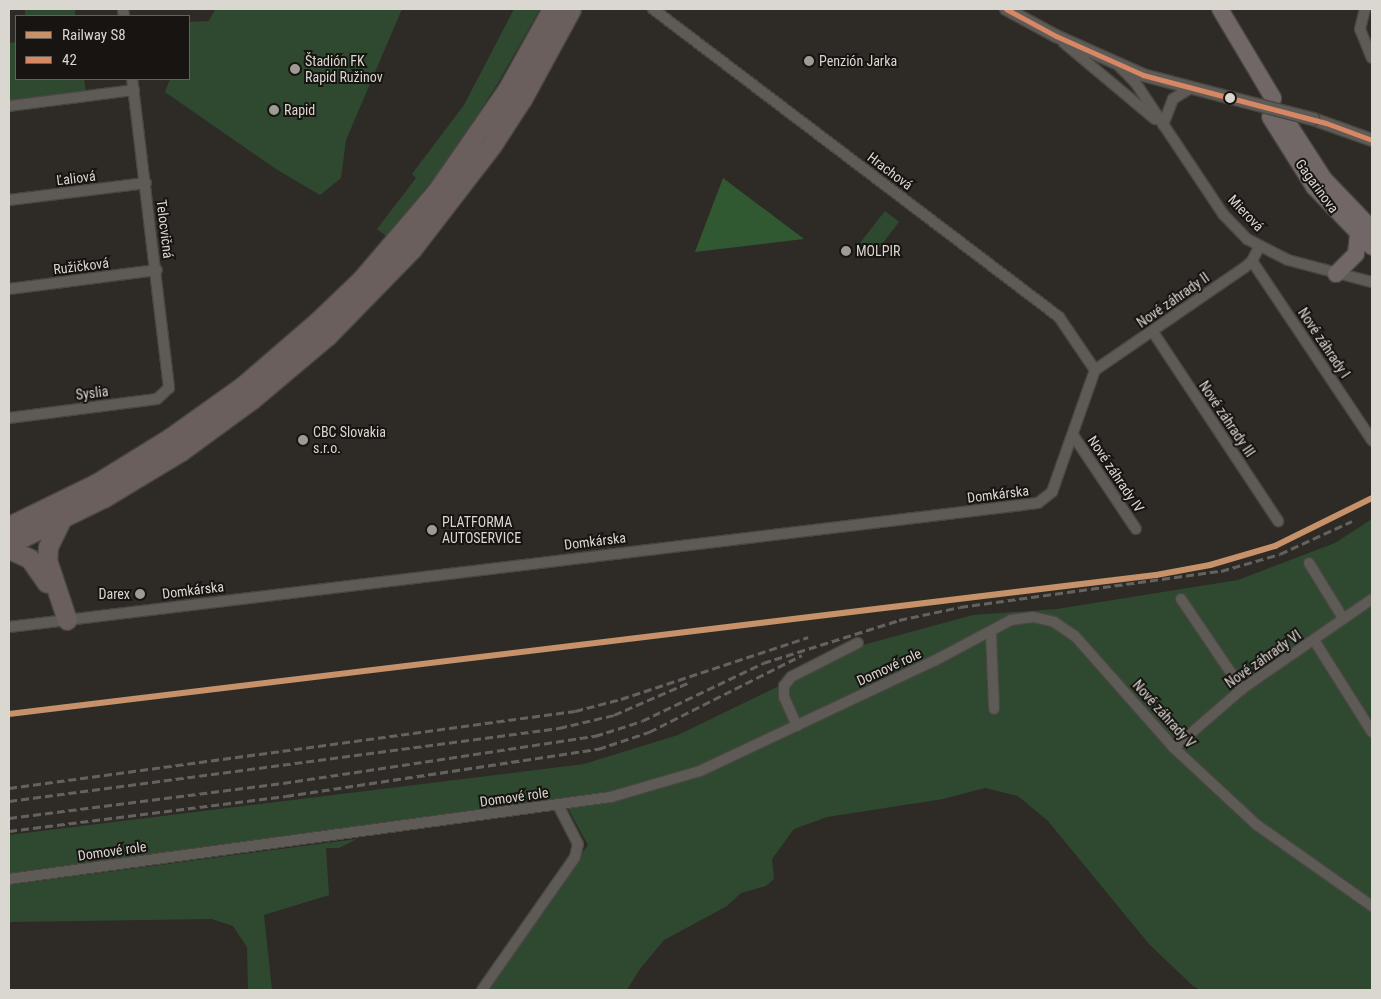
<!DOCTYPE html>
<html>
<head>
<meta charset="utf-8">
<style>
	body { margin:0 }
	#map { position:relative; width:1381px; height:999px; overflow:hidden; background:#2e2b26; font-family:"Roboto Condensed",sans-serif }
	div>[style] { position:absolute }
	.green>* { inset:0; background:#2f4930; transform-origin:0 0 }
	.forest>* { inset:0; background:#305831 }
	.roads { filter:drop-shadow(1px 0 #494642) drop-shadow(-1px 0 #494642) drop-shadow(0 1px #494642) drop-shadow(0 -1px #494642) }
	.minor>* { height:10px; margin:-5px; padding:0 5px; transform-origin:5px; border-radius:5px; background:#5e5b57 }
	.tertiary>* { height:12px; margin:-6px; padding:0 6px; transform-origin:6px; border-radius:6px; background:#5e5b57 }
	.primary>* { height:16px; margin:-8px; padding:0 8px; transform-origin:8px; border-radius:8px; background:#716766 }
	.motorway>* { height:19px; margin:-9.5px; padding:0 9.5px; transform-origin:9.5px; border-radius:9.5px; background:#6a5f5d }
	.rail>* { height:2.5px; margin-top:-1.25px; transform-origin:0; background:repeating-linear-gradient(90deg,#64625f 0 8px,transparent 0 12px) }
	.bridges { filter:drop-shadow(1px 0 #494642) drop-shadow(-1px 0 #494642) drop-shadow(0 1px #494642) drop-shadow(0 -1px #494642) }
	.tertiary-bridge>* { height:12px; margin:-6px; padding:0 6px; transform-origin:6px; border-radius:6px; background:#5e5b57 }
	.bus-1>* { height:5px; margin:-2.5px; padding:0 2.5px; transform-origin:2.5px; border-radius:2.5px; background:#d78764 }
	.rail-1>* { height:6px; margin:-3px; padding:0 3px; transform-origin:3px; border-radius:3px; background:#c7916a }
	.dots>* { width:14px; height:14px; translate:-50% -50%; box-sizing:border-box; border:2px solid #171411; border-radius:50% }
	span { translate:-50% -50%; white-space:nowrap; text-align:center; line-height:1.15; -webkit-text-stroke:4px #171411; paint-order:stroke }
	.poi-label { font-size:14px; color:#dad6d0 }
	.left { translate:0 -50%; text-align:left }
	.right { translate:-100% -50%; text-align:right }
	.street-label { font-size:14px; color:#dad6d0 }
	.frame { position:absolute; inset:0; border:10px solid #dad6d0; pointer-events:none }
	.legend { position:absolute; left:15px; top:15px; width:175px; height:65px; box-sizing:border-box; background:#171411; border:1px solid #65625d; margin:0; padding:6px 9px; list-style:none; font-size:15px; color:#dad6d0 }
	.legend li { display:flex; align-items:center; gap:10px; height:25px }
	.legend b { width:25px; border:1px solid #65625d }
</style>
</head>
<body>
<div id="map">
	<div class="green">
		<div style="left:25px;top:9px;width:50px;height:7px"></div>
		<div style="clip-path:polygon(215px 9px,402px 9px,346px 140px,341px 178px,320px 195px,276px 169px,165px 92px,170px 79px,189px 79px,189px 22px,209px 21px)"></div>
		<div style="clip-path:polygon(514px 9px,540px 9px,498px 83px,465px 134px,431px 182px,386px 236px,377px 229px,416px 178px,412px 174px,464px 105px)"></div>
		<div style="clip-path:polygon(16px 42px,16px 79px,84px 79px,86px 92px,9px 101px,9px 43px)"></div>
		<div style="left:885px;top:211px;width:18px;height:40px;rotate:38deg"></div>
		<div style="clip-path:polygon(1372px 519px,1372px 990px,1201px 990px,1193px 986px,1149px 944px,1048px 821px,1018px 796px,985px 788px,943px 799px,827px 817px,794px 829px,772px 859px,774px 879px,766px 886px,741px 893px,727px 906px,664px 940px,639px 970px,627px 990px,488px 990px,588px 845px,564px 801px,9px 876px,9px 835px,584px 764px,678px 735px,863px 645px,973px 615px,1057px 609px,1238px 580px,1335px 543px)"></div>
		<div style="clip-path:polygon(357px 839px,339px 848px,326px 848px,329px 895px,264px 915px,272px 990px,248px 990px,247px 947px,233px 926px,212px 919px,9px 922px,9px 885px)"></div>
	</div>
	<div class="forest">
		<div style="clip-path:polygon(723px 178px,804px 239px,695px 252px)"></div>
	</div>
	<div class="roads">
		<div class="minor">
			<div style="left:123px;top:9px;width:7px;rotate:82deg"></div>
			<div style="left:653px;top:9px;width:510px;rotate:37.18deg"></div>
			<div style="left:1059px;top:317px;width:64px;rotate:55.8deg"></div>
			<div style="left:1365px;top:9px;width:21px;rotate:104deg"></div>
			<div style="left:1360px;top:29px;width:31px;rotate:68deg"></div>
			<div style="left:1064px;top:43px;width:119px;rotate:39.9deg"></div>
			<div style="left:1120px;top:67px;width:21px;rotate:45deg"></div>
			<div style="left:1135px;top:82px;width:159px;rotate:56.3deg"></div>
			<div style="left:1223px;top:214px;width:35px;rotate:46deg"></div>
			<div style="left:1247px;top:239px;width:46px;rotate:27.1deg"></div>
			<div style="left:1288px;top:260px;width:87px;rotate:14.7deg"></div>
			<div style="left:9px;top:106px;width:126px;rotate:-7.3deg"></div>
			<div style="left:1163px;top:125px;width:28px;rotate:-69deg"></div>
			<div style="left:1173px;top:99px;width:19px;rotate:-32deg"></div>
			<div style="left:9px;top:200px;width:138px;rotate:-7.1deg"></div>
			<div style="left:1252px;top:261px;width:216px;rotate:56.2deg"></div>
			<div style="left:9px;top:289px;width:149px;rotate:-7.3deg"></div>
			<div style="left:1153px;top:332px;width:227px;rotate:56.5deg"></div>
			<div style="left:1095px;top:370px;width:181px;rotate:-34.4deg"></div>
			<div style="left:1244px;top:268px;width:11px;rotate:-41deg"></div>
			<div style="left:1252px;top:261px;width:16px;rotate:-63deg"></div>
			<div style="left:9px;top:418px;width:149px;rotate:-7.3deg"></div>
			<div style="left:157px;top:399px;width:16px;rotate:-43deg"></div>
			<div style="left:169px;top:388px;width:311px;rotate:-96.8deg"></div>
			<div style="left:1073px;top:435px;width:113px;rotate:56.2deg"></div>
			<div style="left:1309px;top:563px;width:65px;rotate:58.3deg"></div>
			<div style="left:1181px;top:599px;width:109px;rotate:55.9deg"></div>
			<div style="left:9px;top:627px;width:1036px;rotate:-6.87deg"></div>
			<div style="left:1038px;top:503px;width:18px;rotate:-38deg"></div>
			<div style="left:1052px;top:492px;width:129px;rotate:-70.6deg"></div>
			<div style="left:991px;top:633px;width:76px;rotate:87.7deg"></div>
			<div style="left:1314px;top:640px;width:109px;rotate:57.8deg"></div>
			<div style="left:797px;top:726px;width:32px;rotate:-114deg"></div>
			<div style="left:784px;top:697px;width:11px;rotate:-90deg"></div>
			<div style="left:784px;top:686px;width:11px;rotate:-52deg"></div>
			<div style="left:791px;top:677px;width:75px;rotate:-26.9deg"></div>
			<div style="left:1174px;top:748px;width:90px;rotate:-40.9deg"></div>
			<div style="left:1242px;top:689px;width:158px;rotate:-34.7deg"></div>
			<div style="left:9px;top:879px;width:608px;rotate:-7.76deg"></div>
			<div style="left:611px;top:797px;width:93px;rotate:-16.3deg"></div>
			<div style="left:700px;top:771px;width:259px;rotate:-25.2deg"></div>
			<div style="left:934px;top:661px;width:87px;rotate:-28deg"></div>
			<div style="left:1011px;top:620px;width:22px;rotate:-8deg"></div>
			<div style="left:1033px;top:617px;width:22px;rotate:13deg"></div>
			<div style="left:1054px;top:622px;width:25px;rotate:34deg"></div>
			<div style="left:1075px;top:636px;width:149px;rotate:48.5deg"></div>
			<div style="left:1174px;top:748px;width:113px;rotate:42.9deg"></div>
			<div style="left:1257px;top:825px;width:141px;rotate:35.2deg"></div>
			<div style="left:482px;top:990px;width:162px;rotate:-55deg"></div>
			<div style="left:575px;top:857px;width:13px;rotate:-77deg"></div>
			<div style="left:578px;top:844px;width:44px;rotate:-117.1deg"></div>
		</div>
		<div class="tertiary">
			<div style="left:1006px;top:9px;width:57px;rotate:28.4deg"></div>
			<div style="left:1056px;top:36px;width:95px;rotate:24.1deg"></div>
			<div style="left:1143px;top:75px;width:95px;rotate:14.6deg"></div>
			<div style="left:1313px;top:119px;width:63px;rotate:19.6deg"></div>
		</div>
		<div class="primary">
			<div style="left:1220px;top:9px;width:104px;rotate:59.2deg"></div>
			<div style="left:1270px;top:117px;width:83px;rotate:57.8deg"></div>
			<div style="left:1314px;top:187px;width:83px;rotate:46deg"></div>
			<div style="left:1286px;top:120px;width:70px;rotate:57.2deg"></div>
			<div style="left:1324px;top:179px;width:69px;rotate:46.2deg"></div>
			<div style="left:1336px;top:274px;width:28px;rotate:-45deg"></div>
			<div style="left:1356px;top:254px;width:20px;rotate:-84deg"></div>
		</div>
		<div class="motorway">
			<div style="left:61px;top:520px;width:30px;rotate:116deg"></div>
			<div style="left:48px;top:547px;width:13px;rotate:94deg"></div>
			<div style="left:47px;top:560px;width:63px;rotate:71.6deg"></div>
			<div style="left:9px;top:526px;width:98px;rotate:-26deg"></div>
			<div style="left:97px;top:483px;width:86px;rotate:-31.7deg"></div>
			<div style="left:170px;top:438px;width:90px;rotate:-35.5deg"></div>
			<div style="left:243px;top:386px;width:98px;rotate:-40.9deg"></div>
			<div style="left:317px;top:322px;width:62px;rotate:-43.7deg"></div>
			<div style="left:362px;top:279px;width:116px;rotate:-49.6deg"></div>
			<div style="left:437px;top:191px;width:123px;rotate:-55.3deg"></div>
			<div style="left:507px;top:90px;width:93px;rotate:-60.9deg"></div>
			<div style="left:9px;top:544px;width:105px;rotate:-26.1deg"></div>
			<div style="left:103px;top:498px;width:91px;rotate:-31.1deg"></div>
			<div style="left:181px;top:451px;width:88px;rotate:-36.2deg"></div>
			<div style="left:252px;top:399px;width:99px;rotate:-40.1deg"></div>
			<div style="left:328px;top:335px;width:120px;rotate:-45.7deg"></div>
			<div style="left:412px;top:249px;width:131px;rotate:-52.4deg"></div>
			<div style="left:492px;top:145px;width:55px;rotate:-56.9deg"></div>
			<div style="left:522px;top:99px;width:102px;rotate:-61.4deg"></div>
			<div style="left:9px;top:549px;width:23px;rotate:25deg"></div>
			<div style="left:30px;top:559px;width:29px;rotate:55deg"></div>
		</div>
	</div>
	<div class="rail">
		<div style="left:9px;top:788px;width:571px;rotate:-7.75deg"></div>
		<div style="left:575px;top:711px;width:48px;rotate:-14.6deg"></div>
		<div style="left:621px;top:699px;width:197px;rotate:-18.3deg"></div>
		<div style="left:9px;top:801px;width:555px;rotate:-7.56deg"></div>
		<div style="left:559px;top:728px;width:57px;rotate:-13.3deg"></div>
		<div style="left:614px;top:715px;width:83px;rotate:-23.5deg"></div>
		<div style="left:9px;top:818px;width:276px;rotate:-7.3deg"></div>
		<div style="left:283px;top:783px;width:316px;rotate:-8.6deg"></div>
		<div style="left:595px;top:736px;width:49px;rotate:-17.7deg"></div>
		<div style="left:642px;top:721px;width:134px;rotate:-25.6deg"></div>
		<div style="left:763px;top:663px;width:143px;rotate:-17.5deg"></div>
		<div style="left:899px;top:620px;width:62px;rotate:-12deg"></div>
		<div style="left:960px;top:607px;width:263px;rotate:-7.9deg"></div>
		<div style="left:1221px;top:571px;width:61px;rotate:-16.1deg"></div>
		<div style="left:1280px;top:554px;width:79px;rotate:-24.6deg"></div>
		<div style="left:9px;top:831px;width:279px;rotate:-7.2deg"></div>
		<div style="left:286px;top:796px;width:316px;rotate:-8.6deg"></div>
		<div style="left:598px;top:749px;width:54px;rotate:-18.4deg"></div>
		<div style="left:649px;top:732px;width:171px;rotate:-26.7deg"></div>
	</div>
	<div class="bridges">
		<div class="tertiary-bridge">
			<div style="left:1235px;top:99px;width:81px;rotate:14.4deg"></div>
		</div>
	</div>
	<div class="bus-1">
		<div style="left:1006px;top:9px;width:57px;rotate:28.4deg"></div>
		<div style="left:1056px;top:36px;width:95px;rotate:24.1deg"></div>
		<div style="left:1143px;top:75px;width:189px;rotate:14.7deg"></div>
		<div style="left:1326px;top:123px;width:49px;rotate:20.3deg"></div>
	</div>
	<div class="rail-1">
		<div style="left:9px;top:714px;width:1155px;rotate:-6.91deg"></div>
		<div style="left:1156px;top:575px;width:55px;rotate:-10.5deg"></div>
		<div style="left:1210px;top:565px;width:68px;rotate:-16.3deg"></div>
		<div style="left:1275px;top:546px;width:108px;rotate:-26.3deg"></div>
	</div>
	<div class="dots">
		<div style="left:809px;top:61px;background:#9e9a94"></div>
		<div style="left:295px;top:69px;background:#9e9a94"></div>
		<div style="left:1230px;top:98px;background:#dad6d0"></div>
		<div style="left:274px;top:110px;background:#9e9a94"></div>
		<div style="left:846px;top:251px;background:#9e9a94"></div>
		<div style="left:303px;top:440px;background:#9e9a94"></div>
		<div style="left:432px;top:530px;background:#9e9a94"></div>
		<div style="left:140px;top:594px;background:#9e9a94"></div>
	</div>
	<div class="poi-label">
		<span class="left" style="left:305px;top:69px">Štadión FK<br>Rapid Ružinov</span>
		<span class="left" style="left:819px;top:61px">Penzión Jarka</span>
		<span class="left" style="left:284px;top:110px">Rapid</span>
		<span class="left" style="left:856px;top:251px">MOLPIR</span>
		<span class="left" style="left:313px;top:440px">CBC Slovakia<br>s.r.o.</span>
		<span class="left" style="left:442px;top:530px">PLATFORMA<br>AUTOSERVICE</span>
		<span class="right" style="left:130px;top:594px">Darex</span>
	</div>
	<div class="street-label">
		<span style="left:890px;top:171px;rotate:37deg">Hrachová</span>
		<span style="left:76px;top:178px;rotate:-7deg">Ľaliová</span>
		<span style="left:1317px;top:186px;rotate:54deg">Gagarinova</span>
		<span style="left:1246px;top:213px;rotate:46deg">Mierová</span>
		<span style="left:165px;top:229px;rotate:83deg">Telocvičná</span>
		<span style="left:81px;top:266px;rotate:-7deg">Ružičková</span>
		<span style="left:1173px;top:300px;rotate:-35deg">Nové záhrady II</span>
		<span style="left:1324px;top:343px;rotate:56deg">Nové záhrady I</span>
		<span style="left:92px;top:393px;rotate:-7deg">Syslia</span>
		<span style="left:1227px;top:419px;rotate:56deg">Nové záhrady III</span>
		<span style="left:1116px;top:474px;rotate:56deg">Nové záhrady IV</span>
		<span style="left:998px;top:494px;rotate:-7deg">Domkárska</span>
		<span style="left:595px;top:541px;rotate:-7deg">Domkárska</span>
		<span style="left:193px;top:590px;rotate:-7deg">Domkárska</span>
		<span style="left:1263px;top:659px;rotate:-35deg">Nové záhrady VI</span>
		<span style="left:889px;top:667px;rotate:-25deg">Domové role</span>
		<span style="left:1164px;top:714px;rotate:48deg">Nové záhrady V</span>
		<span style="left:514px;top:797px;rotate:-8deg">Domové role</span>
		<span style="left:112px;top:851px;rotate:-8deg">Domové role</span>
	</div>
	<div class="frame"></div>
	<ul class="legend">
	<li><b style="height:6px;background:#c7916a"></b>Railway S8</li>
	<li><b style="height:6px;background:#d78764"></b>42</li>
	</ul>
</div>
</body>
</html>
